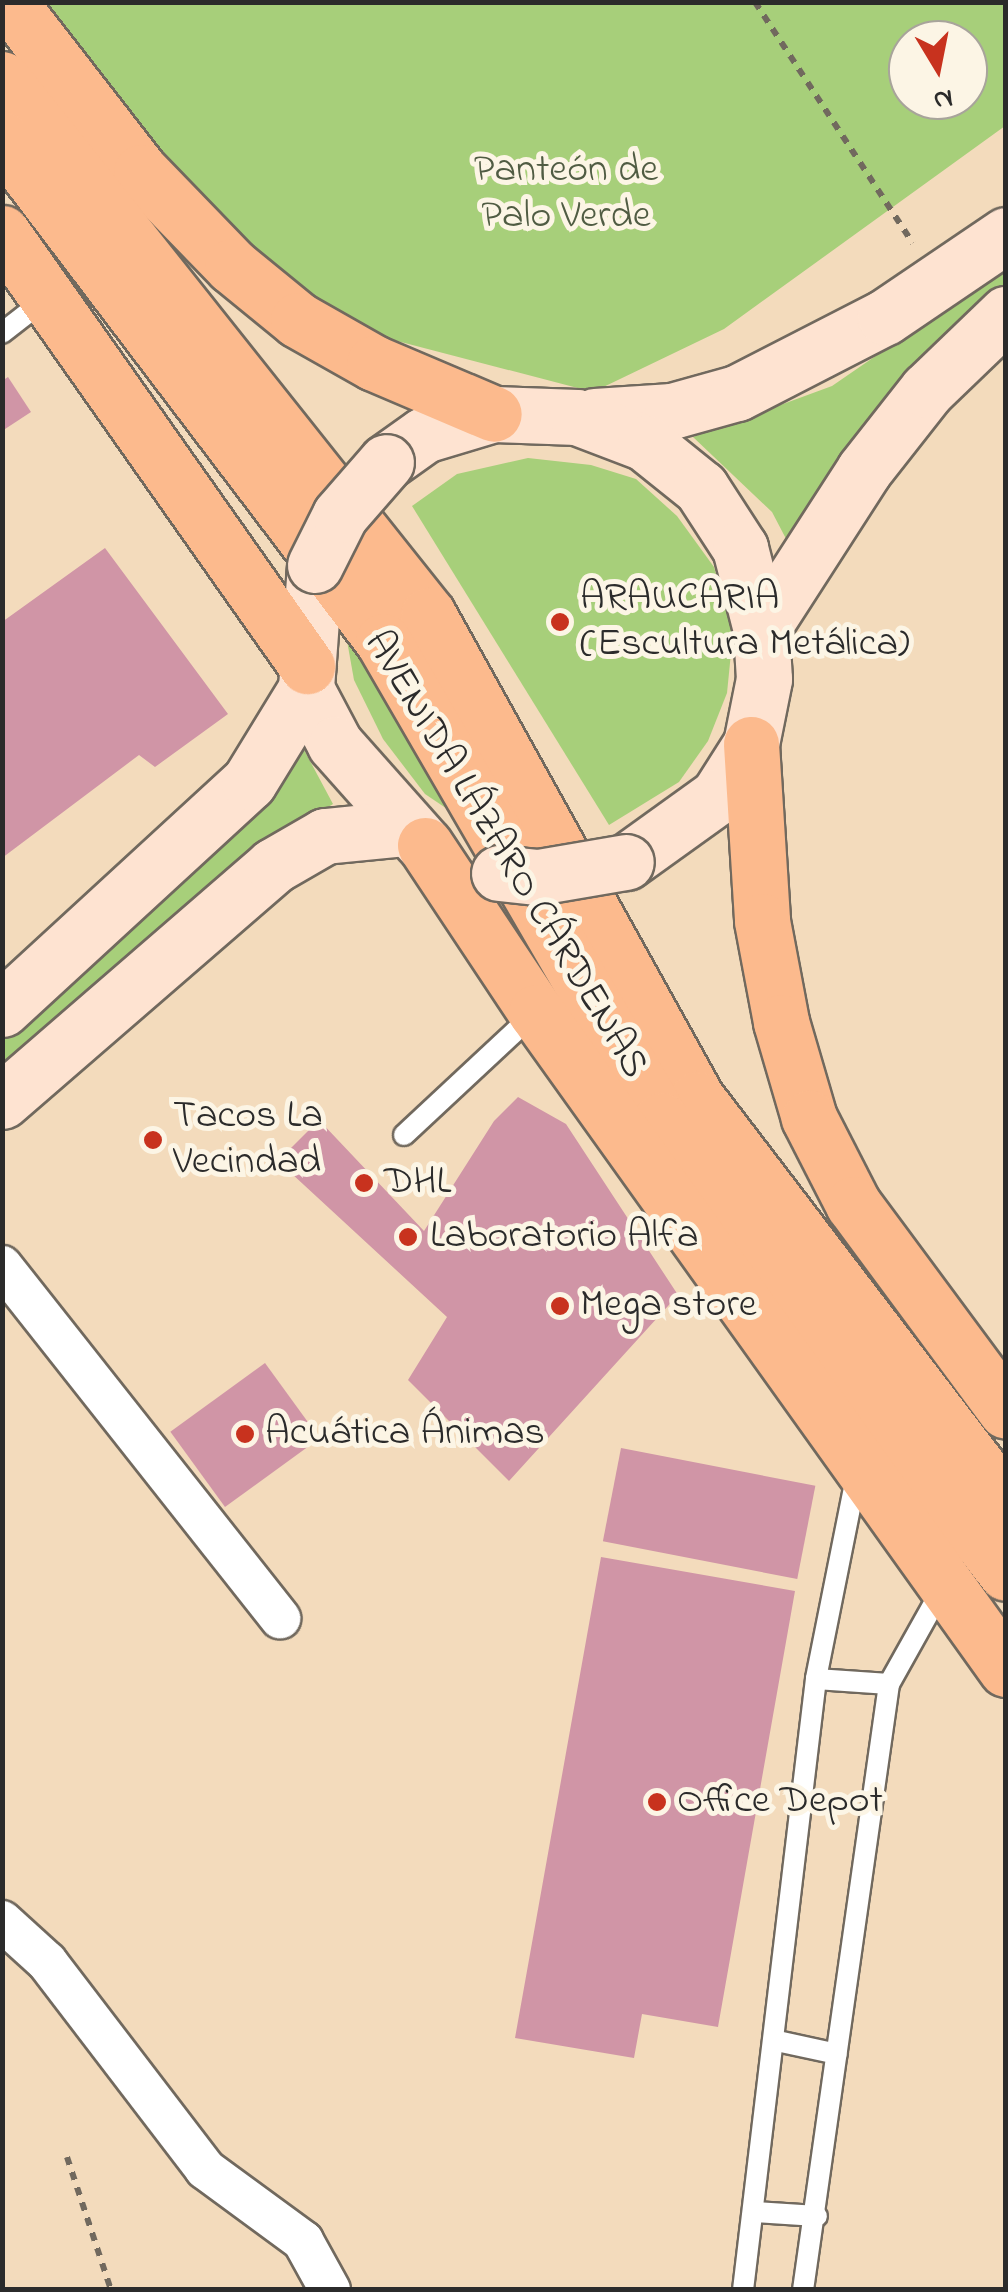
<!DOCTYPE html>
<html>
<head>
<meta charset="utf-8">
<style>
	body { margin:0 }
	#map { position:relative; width:1008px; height:2292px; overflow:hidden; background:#f3dbbc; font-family:"Indie Flower",sans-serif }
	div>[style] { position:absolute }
	.green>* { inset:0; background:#a7cf7a }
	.building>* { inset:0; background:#d095a6; transform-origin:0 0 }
	.path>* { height:6px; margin-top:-3px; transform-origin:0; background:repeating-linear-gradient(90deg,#71695e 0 8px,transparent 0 16px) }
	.roads { filter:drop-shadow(2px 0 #71695e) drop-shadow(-2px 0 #71695e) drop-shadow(0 2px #71695e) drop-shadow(0 -2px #71695e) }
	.lane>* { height:20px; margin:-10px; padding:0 10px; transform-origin:10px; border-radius:10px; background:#fff }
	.street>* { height:40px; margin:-20px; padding:0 20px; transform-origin:20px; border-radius:20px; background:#fff }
	.secondary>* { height:55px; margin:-27.5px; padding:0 27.5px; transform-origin:27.5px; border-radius:27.5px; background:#fee3d1 }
	.highway>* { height:55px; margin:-27.5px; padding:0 27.5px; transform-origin:27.5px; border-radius:27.5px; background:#fcba8d }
	.bridges { filter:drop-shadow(2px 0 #71695e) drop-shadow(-2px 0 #71695e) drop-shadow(0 2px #71695e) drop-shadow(0 -2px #71695e) }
	.secondary-bridge>* { height:55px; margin:-27.5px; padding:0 27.5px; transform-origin:27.5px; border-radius:27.5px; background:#fee3d1 }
	.dots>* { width:28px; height:28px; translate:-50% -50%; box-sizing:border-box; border:5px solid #fcf5e5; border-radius:50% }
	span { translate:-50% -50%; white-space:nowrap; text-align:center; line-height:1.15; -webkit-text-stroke:10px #fcf5e5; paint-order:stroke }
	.park-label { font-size:40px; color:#505c43 }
	.poi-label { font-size:40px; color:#2b2b2b }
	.left { translate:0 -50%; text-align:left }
	.street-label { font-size:40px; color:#2b2b2b }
	.frame { position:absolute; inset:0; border:5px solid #2b2b2b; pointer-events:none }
	.north { position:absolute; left:888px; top:20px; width:100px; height:100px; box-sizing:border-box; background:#fcf5e5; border:2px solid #a8a49b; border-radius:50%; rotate:170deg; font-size:28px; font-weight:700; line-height:40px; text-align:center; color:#2b2b2b }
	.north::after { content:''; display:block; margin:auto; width:35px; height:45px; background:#c8321e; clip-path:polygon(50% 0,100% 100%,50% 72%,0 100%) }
</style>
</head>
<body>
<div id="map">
	<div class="green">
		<div style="clip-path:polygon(evenodd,43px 3px,1005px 3px,1005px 126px,724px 329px,593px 392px,378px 336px,293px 290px,162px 165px,43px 3px,908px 40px,968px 40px,968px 100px,908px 100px,908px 40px)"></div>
		<div style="clip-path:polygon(1005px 267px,1005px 284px,961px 317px,910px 374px,794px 554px,772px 512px,693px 437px,832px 386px)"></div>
		<div style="clip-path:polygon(528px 458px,591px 465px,636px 479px,677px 516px,714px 567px,733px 633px,727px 693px,708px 741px,679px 782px,609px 825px,412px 506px,457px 474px)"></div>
		<div style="clip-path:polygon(341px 607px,477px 829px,425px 794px,383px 739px,354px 680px)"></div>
		<div style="clip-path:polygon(302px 746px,333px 804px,260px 849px,3px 1070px,2px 1029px)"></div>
	</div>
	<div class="building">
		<div style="clip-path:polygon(8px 377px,31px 412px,2px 431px,2px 381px)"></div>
		<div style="clip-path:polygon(105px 548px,228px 714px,155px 767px,139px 755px,2px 858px,2px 622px)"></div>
		<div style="clip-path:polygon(518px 1097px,566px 1124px,678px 1295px,509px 1481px,408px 1380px,447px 1317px,278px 1161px,319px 1120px,424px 1231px,494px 1121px)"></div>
		<div style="left:265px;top:1363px;width:93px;height:117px;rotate:54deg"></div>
		<div style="left:621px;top:1448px;width:198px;height:95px;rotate:11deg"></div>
		<div style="clip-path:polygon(601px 1557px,795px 1591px,718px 2027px,642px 2014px,634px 2058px,515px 2038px)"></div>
	</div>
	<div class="path">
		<div style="left:755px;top:2px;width:288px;rotate:56.8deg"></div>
		<div style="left:67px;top:2157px;width:140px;rotate:71.7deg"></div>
	</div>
	<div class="roads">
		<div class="lane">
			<div style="left:2px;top:333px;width:57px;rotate:-37.9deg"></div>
			<div style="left:404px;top:1135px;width:179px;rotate:-43deg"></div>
			<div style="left:857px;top:1473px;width:210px;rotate:101.3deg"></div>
			<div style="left:816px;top:1679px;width:73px;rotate:3.9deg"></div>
			<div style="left:889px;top:1684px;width:109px;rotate:-60.8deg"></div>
			<div style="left:777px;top:2041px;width:61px;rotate:12.2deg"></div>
			<div style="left:755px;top:2212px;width:62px;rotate:3.7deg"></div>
			<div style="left:743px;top:2290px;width:615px;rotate:-83.19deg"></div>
			<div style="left:803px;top:2290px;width:612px;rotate:-81.92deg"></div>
		</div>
		<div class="street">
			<div style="left:2px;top:1266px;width:449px;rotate:51.7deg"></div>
			<div style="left:2px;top:1921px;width:61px;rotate:42.3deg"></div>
			<div style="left:47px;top:1962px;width:260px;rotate:52.6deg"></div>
			<div style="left:205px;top:2169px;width:122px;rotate:36.3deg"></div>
			<div style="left:303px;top:2241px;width:56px;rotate:61.1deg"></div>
		</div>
		<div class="secondary">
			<div style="left:595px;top:416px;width:77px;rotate:-3.7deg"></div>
			<div style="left:672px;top:411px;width:67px;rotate:-15.5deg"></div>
			<div style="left:737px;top:393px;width:166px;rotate:-27.2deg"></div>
			<div style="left:885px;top:317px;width:146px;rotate:-34.1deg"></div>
			<div style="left:386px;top:462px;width:47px;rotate:-35.4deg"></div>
			<div style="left:424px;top:435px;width:73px;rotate:-16.7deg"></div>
			<div style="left:494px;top:414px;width:83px;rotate:2.1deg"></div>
			<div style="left:577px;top:417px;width:73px;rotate:20.9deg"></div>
			<div style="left:645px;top:443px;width:72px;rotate:38.8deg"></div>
			<div style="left:701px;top:488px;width:72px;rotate:57deg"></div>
			<div style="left:740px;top:548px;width:85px;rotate:75.6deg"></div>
			<div style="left:761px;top:630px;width:49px;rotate:86.5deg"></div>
			<div style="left:764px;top:679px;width:66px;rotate:101.3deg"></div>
			<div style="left:751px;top:744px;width:62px;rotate:122.4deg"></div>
			<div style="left:718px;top:796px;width:113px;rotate:144.3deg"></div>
			<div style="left:315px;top:565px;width:124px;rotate:94.2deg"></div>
			<div style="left:306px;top:689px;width:62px;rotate:62.2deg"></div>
			<div style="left:335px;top:744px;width:130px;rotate:48.4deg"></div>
			<div style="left:761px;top:630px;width:190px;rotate:-57.2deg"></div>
			<div style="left:864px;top:470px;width:102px;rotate:-51.8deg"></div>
			<div style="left:927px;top:390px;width:110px;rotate:-43.9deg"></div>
			<div style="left:2px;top:1009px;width:335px;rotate:-42.6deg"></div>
			<div style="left:249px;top:782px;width:109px;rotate:-58.5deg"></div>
			<div style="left:2px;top:1101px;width:359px;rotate:-40.9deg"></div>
			<div style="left:273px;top:866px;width:60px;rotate:-30deg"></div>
			<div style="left:325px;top:836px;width:79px;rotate:-5.8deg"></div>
		</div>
		<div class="highway">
			<div style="left:9px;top:2px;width:215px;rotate:52.2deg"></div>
			<div style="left:141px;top:172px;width:131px;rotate:45.9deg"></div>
			<div style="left:232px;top:266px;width:85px;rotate:39.3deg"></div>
			<div style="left:298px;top:320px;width:87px;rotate:29.5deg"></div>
			<div style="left:374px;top:363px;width:130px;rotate:23deg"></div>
			<div style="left:2px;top:79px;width:685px;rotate:51.52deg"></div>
			<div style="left:428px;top:615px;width:554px;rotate:60.94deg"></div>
			<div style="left:697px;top:1099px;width:509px;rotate:52.59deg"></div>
			<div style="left:2px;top:139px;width:630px;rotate:52.8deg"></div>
			<div style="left:383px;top:641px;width:554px;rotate:59.87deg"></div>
			<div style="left:661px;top:1120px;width:569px;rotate:52.71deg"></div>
			<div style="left:2px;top:233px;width:530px;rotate:54.84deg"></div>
			<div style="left:751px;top:744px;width:177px;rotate:86.4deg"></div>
			<div style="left:762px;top:921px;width:103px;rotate:79.3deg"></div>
			<div style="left:781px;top:1022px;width:100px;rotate:73.7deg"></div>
			<div style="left:809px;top:1118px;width:97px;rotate:62.9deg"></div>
			<div style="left:853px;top:1204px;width:257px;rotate:53.5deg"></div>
			<div style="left:425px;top:845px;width:201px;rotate:56.4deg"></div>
			<div style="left:536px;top:1012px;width:808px;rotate:54.42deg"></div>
		</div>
	</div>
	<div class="bridges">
		<div class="secondary-bridge">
			<div style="left:315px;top:565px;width:56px;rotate:-63.4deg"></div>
			<div style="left:340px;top:515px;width:70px;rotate:-49deg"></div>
			<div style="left:499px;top:873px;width:39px;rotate:6deg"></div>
			<div style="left:538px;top:877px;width:89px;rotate:-9.7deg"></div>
		</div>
	</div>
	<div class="dots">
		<div style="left:560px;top:622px;background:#c8321e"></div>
		<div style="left:153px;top:1140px;background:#c8321e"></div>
		<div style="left:364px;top:1183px;background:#c8321e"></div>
		<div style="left:408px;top:1237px;background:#c8321e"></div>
		<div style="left:560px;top:1306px;background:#c8321e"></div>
		<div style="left:245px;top:1434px;background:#c8321e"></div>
		<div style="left:657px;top:1802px;background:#c8321e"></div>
	</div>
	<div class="park-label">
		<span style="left:566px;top:194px">Panteón de<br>Palo Verde</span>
	</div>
	<div class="poi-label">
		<span class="left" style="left:580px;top:622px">ARAUCARIA<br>(Escultura Metálica)</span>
		<span class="left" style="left:173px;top:1140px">Tacos La<br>Vecindad</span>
		<span class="left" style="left:384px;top:1183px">DHL</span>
		<span class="left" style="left:430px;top:1237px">Laboratorio Alfa</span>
		<span class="left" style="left:580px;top:1306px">Mega store</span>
		<span class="left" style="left:265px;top:1434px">Acuática Ánimas</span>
		<span class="left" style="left:677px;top:1802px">Office Depot</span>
	</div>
	<div class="street-label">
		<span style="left:505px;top:855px;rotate:59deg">AVENIDA LÁZARO CÁRDENAS</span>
	</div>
	<div class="frame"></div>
	<div class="north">N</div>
</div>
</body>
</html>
